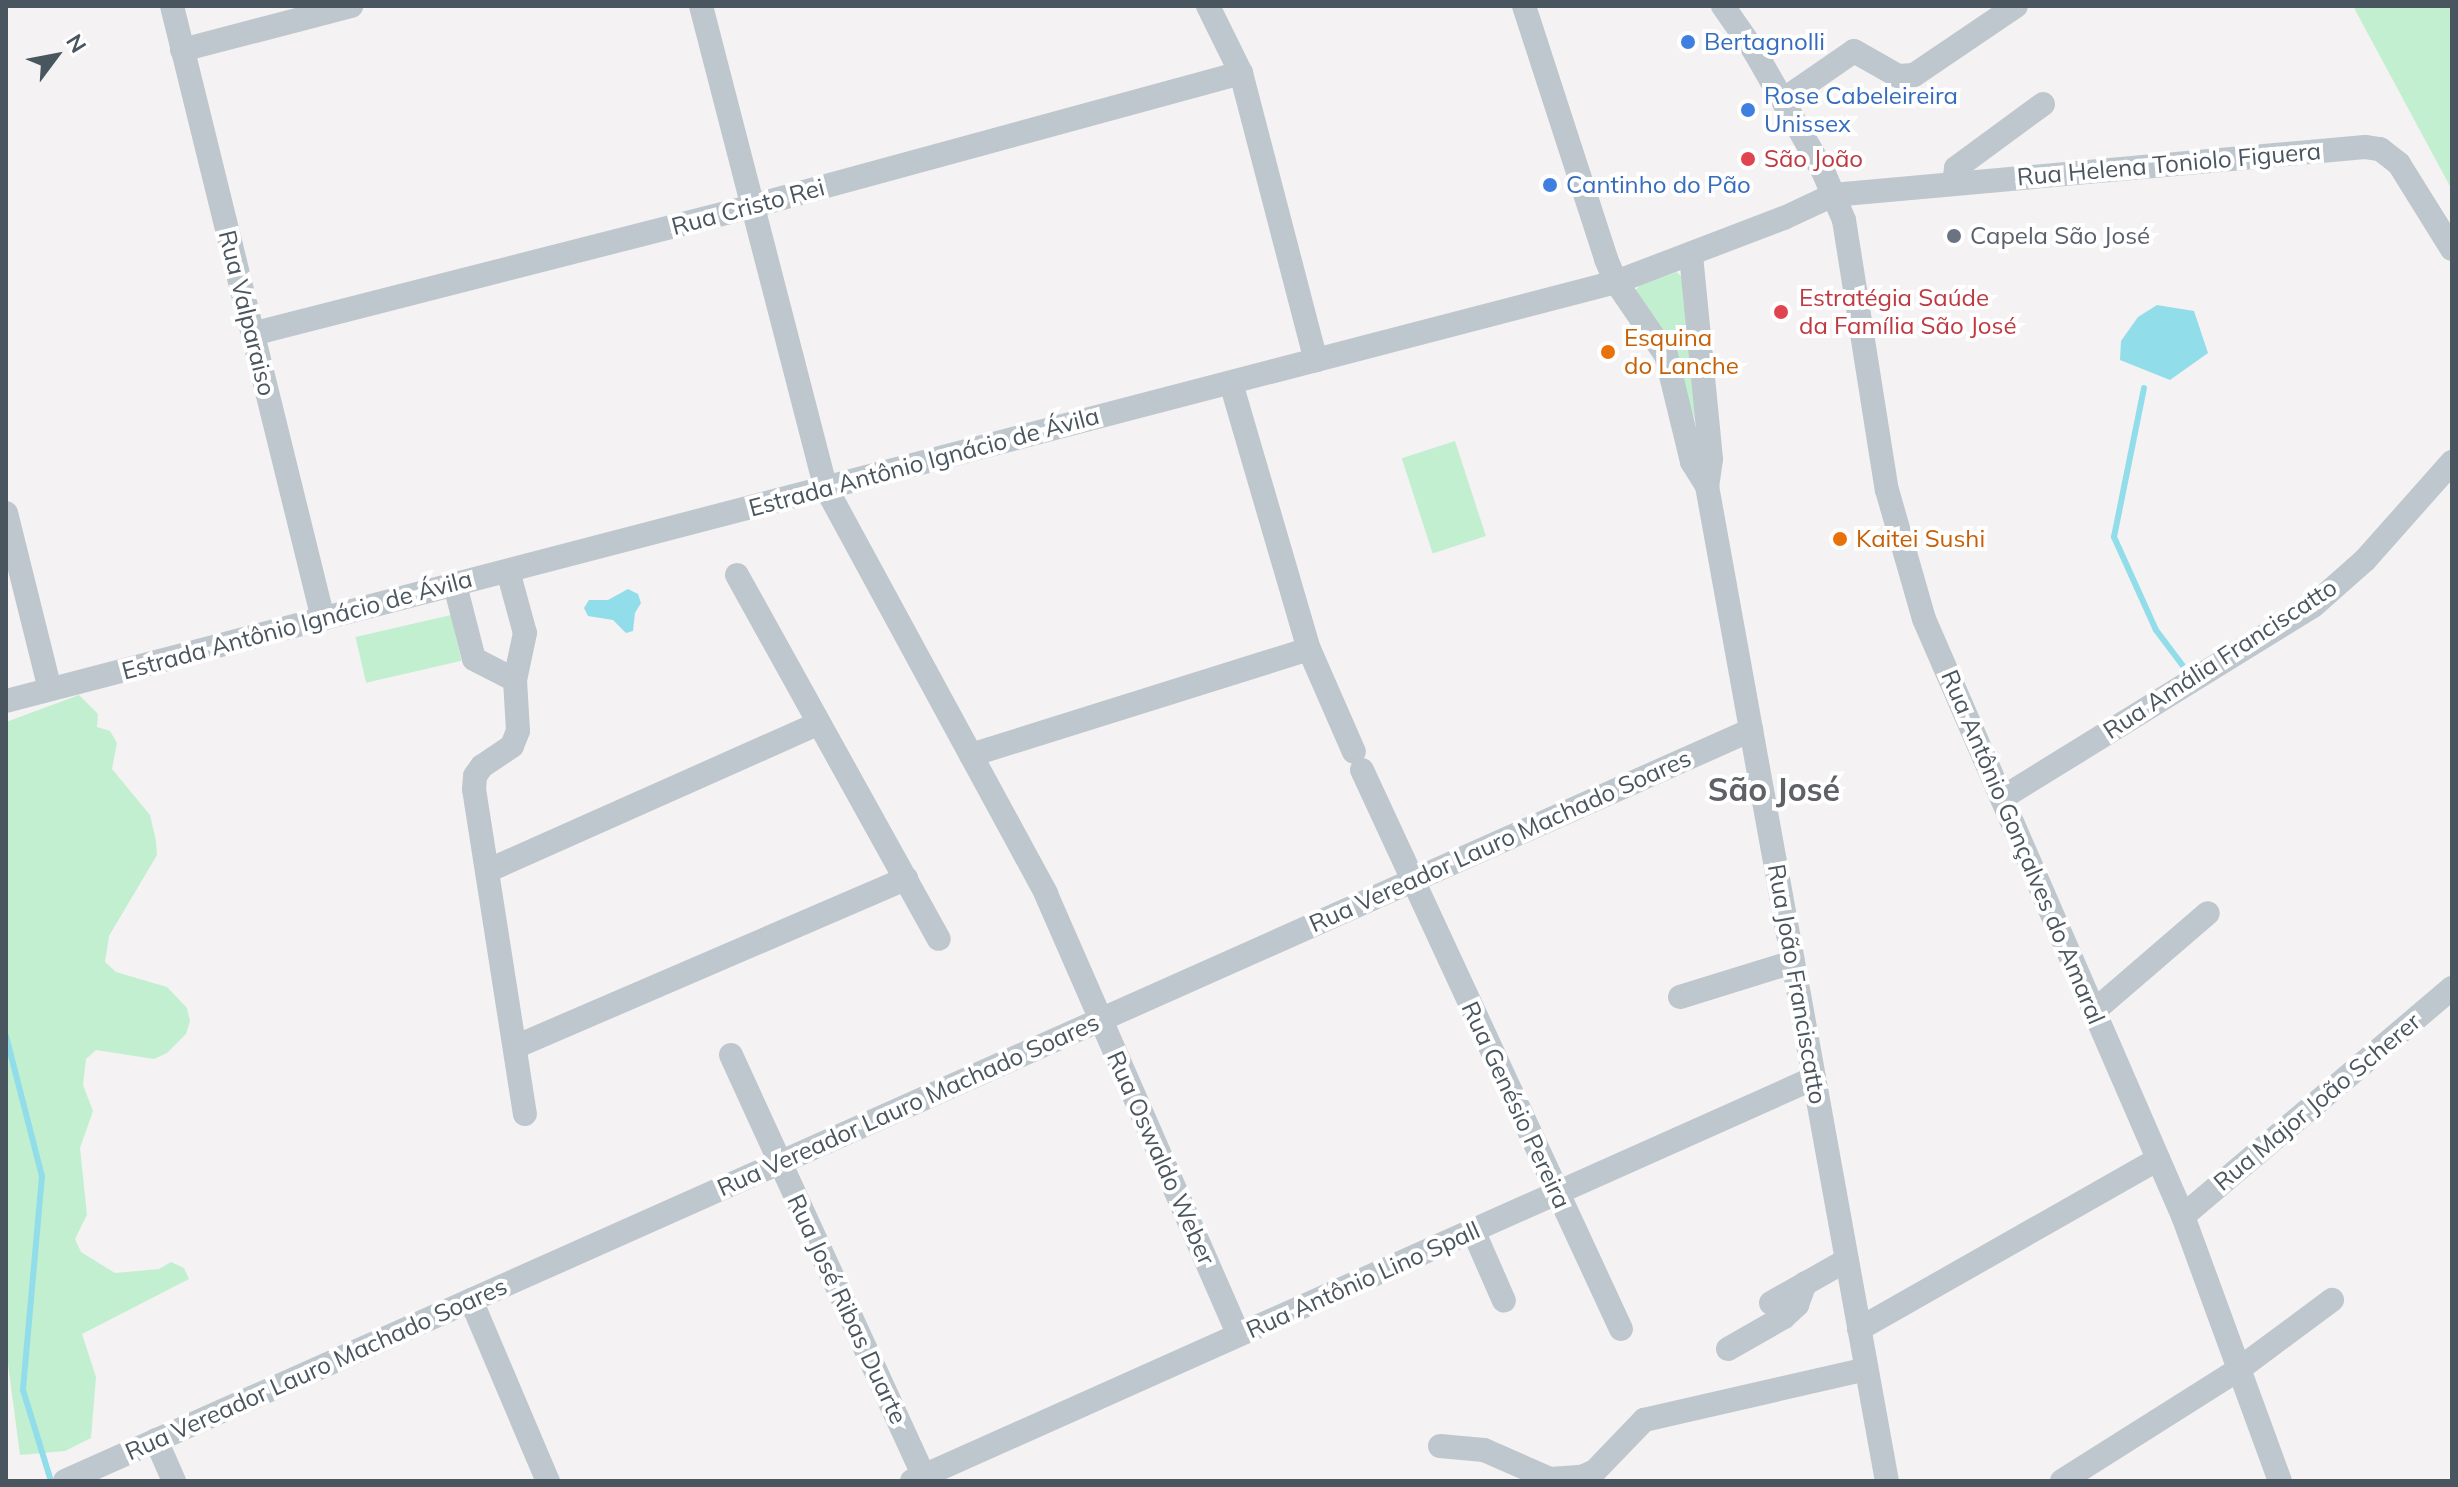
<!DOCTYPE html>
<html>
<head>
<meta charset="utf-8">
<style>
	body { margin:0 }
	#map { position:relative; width:2458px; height:1487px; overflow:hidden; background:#f4f2f2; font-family:Mulish,sans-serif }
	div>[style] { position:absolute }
	.green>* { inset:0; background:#c3efd1; transform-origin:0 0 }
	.water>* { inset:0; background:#92ddea }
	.stream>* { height:6px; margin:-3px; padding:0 3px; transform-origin:3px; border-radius:3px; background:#92ddea }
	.minor>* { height:24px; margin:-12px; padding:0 12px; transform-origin:12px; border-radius:12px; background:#bec7cd }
	.dots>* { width:22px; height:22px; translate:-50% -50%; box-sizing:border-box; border:4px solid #fff; border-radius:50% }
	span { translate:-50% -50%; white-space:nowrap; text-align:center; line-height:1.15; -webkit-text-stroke:8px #fff; paint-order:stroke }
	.shop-label { font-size:24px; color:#366cbe }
	.left { translate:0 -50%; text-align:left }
	.health-label { font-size:24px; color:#be3a42 }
	.street-label { font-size:24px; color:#4a565f }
	.worship-label { font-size:24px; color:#5b616d }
	.food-label { font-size:24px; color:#c56008 }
	.district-label { font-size:32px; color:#5e6266; font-weight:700 }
	.frame { position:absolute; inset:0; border:8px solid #4a565f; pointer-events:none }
	.north { position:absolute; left:16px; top:16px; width:80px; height:80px; -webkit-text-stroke:6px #fff; paint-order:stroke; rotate:58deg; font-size:22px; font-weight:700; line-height:32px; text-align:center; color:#4a565f }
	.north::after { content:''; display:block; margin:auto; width:28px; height:36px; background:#4a565f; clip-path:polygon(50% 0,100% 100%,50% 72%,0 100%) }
</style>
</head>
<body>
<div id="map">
	<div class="green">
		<div style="clip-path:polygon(2353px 6px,2452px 6px,2452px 190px)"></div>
		<div style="clip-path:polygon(1677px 272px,1683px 278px,1700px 437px,1673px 348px,1634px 292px,1640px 285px)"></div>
		<div style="left:1455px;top:441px;width:100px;height:56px;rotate:72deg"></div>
		<div style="left:451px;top:615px;width:47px;height:98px;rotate:77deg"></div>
		<div style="clip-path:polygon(79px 695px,98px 714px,97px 727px,110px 731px,117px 743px,112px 769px,150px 815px,156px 841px,157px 855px,109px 936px,105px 962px,116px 972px,167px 987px,187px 1008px,190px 1021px,186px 1034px,167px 1053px,154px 1059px,96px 1050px,86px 1059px,83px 1085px,93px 1111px,80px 1148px,87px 1215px,75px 1239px,81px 1252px,115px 1273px,159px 1269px,171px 1262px,184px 1268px,189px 1279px,82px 1334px,96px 1377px,91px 1438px,65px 1451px,20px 1455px,6px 1349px,6px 722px)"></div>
	</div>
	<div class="water">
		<div style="clip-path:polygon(2157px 305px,2194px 311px,2208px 353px,2170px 380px,2120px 360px,2121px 341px,2138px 317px)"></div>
		<div style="clip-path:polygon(628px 589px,638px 594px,641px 603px,635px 613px,633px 631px,626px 633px,613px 620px,588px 616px,584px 608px,589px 600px,608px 600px)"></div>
	</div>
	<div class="stream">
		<div style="left:2144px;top:388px;width:152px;rotate:101.4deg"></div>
		<div style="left:2114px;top:537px;width:102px;rotate:65.7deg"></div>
		<div style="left:2156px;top:630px;width:45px;rotate:53.1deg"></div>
		<div style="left:6px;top:1036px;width:145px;rotate:75.6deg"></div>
		<div style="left:42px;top:1176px;width:215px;rotate:95.1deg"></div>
		<div style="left:23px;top:1390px;width:95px;rotate:72.9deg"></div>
	</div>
	<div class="minor">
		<div style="left:172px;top:6px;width:631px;rotate:76.16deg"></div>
		<div style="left:701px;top:6px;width:498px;rotate:75.5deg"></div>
		<div style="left:826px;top:488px;width:462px;rotate:61.5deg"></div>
		<div style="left:1046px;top:894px;width:481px;rotate:66.4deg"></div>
		<div style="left:1208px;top:6px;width:75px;rotate:63.8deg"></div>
		<div style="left:1241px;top:73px;width:297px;rotate:75.4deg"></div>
		<div style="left:1524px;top:6px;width:266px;rotate:72deg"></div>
		<div style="left:1606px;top:259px;width:25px;rotate:67deg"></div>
		<div style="left:1616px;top:282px;width:88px;rotate:55.6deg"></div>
		<div style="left:1666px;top:355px;width:110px;rotate:76.3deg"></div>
		<div style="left:1692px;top:462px;width:28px;rotate:58deg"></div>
		<div style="left:1723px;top:6px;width:56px;rotate:55.2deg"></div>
		<div style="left:1755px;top:52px;width:137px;rotate:60.3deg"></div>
		<div style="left:1823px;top:171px;width:53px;rotate:66.8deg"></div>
		<div style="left:1844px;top:220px;width:273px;rotate:81deg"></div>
		<div style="left:1887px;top:490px;width:134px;rotate:74deg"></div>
		<div style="left:1924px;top:619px;width:651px;rotate:66.55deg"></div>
		<div style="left:2183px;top:1216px;width:282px;rotate:69.9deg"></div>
		<div style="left:182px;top:50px;width:175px;rotate:-14.6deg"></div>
		<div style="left:1783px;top:100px;width:86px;rotate:-34.6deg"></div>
		<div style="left:1854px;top:51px;width:51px;rotate:29.6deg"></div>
		<div style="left:1898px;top:76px;width:16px;rotate:-4deg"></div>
		<div style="left:1914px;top:75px;width:123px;rotate:-34.1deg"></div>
		<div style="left:1954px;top:183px;width:15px;rotate:-82deg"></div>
		<div style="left:1956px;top:168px;width:108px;rotate:-36.3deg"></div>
		<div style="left:1691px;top:255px;width:205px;rotate:84.4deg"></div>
		<div style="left:1711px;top:459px;width:27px;rotate:98deg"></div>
		<div style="left:1707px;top:486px;width:1011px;rotate:79.75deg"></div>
		<div style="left:252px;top:334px;width:517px;rotate:-14.33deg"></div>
		<div style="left:753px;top:206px;width:506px;rotate:-15.25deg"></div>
		<div style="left:1231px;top:383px;width:277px;rotate:73.7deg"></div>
		<div style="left:1309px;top:649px;width:112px;rotate:66.4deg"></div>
		<div style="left:6px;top:513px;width:181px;rotate:76deg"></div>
		<div style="left:508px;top:571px;width:64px;rotate:74.7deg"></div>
		<div style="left:525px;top:633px;width:48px;rotate:102deg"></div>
		<div style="left:515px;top:680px;width:51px;rotate:86.6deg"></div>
		<div style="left:518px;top:731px;width:16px;rotate:112deg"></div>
		<div style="left:512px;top:746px;width:36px;rotate:146deg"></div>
		<div style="left:482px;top:766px;width:12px;rotate:125deg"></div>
		<div style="left:475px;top:776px;width:13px;rotate:94deg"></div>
		<div style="left:474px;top:789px;width:329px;rotate:81.1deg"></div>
		<div style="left:737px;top:575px;width:416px;rotate:61deg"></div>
		<div style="left:455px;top:585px;width:76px;rotate:75.6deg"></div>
		<div style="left:474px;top:659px;width:46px;rotate:27.1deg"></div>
		<div style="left:6px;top:701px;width:1664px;rotate:-14.59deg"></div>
		<div style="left:1616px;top:282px;width:180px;rotate:-20.9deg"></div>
		<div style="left:1784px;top:218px;width:54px;rotate:-25.1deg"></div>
		<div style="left:1833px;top:195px;width:534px;rotate:-5.16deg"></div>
		<div style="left:2365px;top:147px;width:15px;rotate:8deg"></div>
		<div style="left:2380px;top:149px;width:24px;rotate:38deg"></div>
		<div style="left:2399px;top:164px;width:100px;rotate:58.1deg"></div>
		<div style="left:971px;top:755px;width:354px;rotate:-17.4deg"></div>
		<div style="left:1362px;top:770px;width:616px;rotate:65.14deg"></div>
		<div style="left:2002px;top:798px;width:365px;rotate:-31.7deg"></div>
		<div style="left:2313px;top:606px;width:69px;rotate:-41.5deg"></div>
		<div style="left:2365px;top:560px;width:131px;rotate:-48.4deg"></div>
		<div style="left:487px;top:871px;width:363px;rotate:-24deg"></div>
		<div style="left:1680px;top:997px;width:118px;rotate:-17.2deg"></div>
		<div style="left:2094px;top:1011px;width:150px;rotate:-40.7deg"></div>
		<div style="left:515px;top:1047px;width:426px;rotate:-23.3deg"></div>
		<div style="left:731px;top:1055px;width:463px;rotate:65.4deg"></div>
		<div style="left:2183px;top:1216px;width:353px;rotate:-40.3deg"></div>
		<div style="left:1473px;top:1230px;width:77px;rotate:66.4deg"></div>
		<div style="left:471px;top:1300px;width:197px;rotate:67deg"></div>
		<div style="left:1771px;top:1303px;width:87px;rotate:-29.5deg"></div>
		<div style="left:1859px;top:1329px;width:344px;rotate:-29.6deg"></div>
		<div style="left:1728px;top:1349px;width:64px;rotate:-29.7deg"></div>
		<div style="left:1784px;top:1317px;width:18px;rotate:-43deg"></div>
		<div style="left:1797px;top:1305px;width:23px;rotate:-70deg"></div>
		<div style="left:156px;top:1440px;width:45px;rotate:66.3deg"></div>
		<div style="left:1440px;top:1446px;width:44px;rotate:5.2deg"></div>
		<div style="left:1484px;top:1450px;width:72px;rotate:23.7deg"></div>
		<div style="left:1550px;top:1479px;width:32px;rotate:-4deg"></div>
		<div style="left:1582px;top:1477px;width:14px;rotate:-25deg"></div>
		<div style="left:1595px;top:1471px;width:71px;rotate:-46.1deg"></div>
		<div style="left:1644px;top:1420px;width:228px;rotate:-12.9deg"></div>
		<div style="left:65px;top:1481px;width:1846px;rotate:-24.01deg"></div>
		<div style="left:912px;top:1481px;width:988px;rotate:-24.07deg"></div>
		<div style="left:2062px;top:1481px;width:209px;rotate:-32.3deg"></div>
		<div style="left:2239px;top:1369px;width:116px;rotate:-36.6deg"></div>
	</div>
	<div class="dots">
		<div style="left:1688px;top:42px;background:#3f7fe0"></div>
		<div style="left:1748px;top:110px;background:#3f7fe0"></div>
		<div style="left:1748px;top:159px;background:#e0444e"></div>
		<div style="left:1550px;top:185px;background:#3f7fe0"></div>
		<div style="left:1954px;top:236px;background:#6b7280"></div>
		<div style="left:1781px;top:312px;background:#e0444e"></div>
		<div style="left:1608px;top:352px;background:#e8710a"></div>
		<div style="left:1840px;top:539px;background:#e8710a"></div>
	</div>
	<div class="shop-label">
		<span class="left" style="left:1704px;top:42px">Bertagnolli</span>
		<span class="left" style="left:1764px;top:110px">Rose Cabeleireira<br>Unissex</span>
		<span class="left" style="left:1566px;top:185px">Cantinho do Pão</span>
	</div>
	<div class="health-label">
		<span class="left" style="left:1764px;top:159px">São João</span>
		<span class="left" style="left:1799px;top:312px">Estratégia Saúde<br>da Família São José</span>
	</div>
	<div class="street-label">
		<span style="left:2169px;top:164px;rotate:-5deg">Rua Helena Toniolo Figuera</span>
		<span style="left:748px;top:207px;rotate:-15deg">Rua Cristo Rei</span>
		<span style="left:247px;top:313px;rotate:76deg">Rua Valparaiso</span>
		<span style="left:924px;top:462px;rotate:-15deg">Estrada Antônio Ignácio de Ávila</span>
		<span style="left:297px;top:625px;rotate:-15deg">Estrada Antônio Ignácio de Ávila</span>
		<span style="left:2220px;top:659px;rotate:-33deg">Rua Amália Franciscatto</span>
		<span style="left:1500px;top:841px;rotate:-24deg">Rua Vereador Lauro Machado Soares</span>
		<span style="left:2023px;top:847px;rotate:67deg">Rua Antônio Gonçalves do Amaral</span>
		<span style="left:1797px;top:984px;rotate:80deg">Rua João Franciscatto</span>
		<span style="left:2317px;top:1102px;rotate:-40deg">Rua Major João Scherer</span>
		<span style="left:908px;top:1105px;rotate:-24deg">Rua Vereador Lauro Machado Soares</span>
		<span style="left:1516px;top:1105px;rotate:65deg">Rua Genésio Pereira</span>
		<span style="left:1161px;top:1158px;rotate:66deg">Rua Oswaldo Weber</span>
		<span style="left:1363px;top:1280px;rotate:-24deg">Rua Antônio Lino Spall</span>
		<span style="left:847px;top:1309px;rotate:65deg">Rua José Ribas Duarte</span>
		<span style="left:316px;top:1369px;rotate:-24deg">Rua Vereador Lauro Machado Soares</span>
	</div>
	<div class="worship-label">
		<span class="left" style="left:1970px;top:236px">Capela São José</span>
	</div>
	<div class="food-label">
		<span class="left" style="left:1624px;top:352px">Esquina<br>do Lanche</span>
		<span class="left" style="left:1856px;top:539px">Kaitei Sushi</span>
	</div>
	<div class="district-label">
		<span style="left:1774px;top:789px">São José</span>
	</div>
	<div class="frame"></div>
	<div class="north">N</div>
</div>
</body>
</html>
